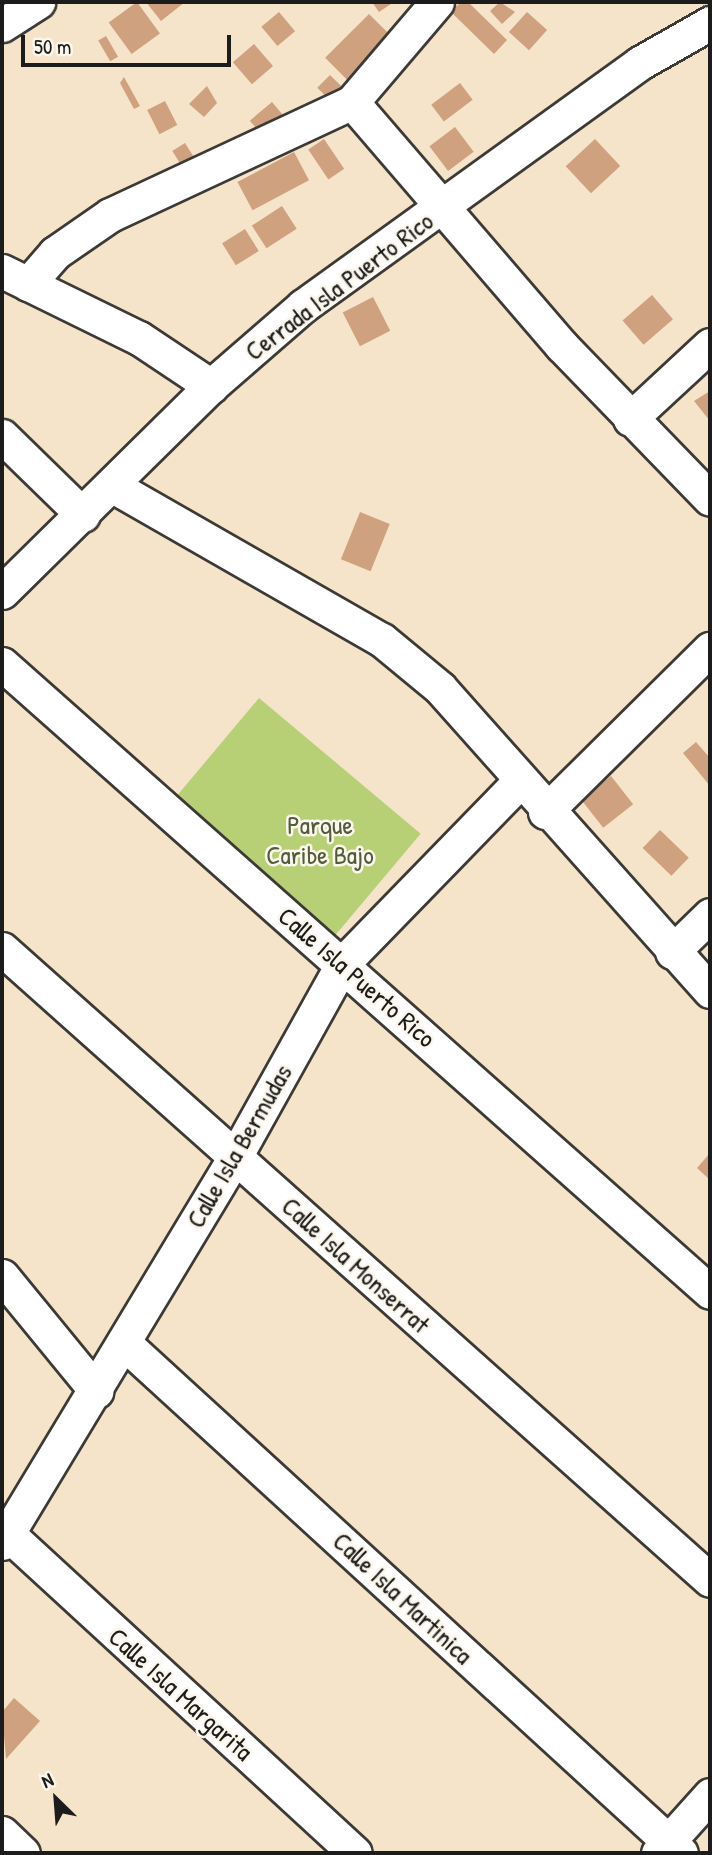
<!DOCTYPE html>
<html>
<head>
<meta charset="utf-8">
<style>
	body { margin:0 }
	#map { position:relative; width:712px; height:1855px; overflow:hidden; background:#f5e3ca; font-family:"Patrick Hand",sans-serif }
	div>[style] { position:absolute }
	.green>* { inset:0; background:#b7d076; transform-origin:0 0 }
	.building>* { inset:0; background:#cfa17e; transform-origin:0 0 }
	.roads { filter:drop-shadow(2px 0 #3d3a36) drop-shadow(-2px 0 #3d3a36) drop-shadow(0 2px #3d3a36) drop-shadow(0 -2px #3d3a36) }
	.minor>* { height:33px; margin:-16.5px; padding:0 16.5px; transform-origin:16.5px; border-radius:16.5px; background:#fff }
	span { translate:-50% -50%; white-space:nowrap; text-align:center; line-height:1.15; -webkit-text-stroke:5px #fbf7ec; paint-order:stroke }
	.street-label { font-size:26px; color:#1c1c1c }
	.park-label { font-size:26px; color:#525b3c }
	.frame { position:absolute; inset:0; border:4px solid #1c1c1c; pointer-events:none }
	.north { position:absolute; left:21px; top:1764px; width:70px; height:70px; -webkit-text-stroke:5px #fbf7ec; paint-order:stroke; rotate:335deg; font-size:19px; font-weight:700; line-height:28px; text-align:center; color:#1c1c1c }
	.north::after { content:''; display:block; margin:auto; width:24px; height:32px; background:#1c1c1c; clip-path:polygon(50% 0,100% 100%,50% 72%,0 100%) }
	.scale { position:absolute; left:21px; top:35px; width:210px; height:32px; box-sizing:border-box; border:4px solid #1c1c1c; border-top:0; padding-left:9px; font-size:21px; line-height:24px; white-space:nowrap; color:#1c1c1c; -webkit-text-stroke:5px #fbf7ec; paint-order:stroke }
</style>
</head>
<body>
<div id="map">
	<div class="green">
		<div style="left:259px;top:698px;width:211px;height:139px;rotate:40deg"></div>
	</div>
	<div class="building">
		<div style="left:137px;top:2px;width:39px;height:35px;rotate:54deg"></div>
		<div style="clip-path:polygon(146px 2px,185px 2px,161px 21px)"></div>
		<div style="clip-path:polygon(372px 2px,394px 2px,379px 12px)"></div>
		<div style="clip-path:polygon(461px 2px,468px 2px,507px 40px,494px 54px,451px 12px)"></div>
		<div style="clip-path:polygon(500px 2px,515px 12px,502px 24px,490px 11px)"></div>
		<div style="left:279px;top:12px;width:25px;height:23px;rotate:50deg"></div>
		<div style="left:527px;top:12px;width:27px;height:27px;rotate:42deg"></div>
		<div style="left:369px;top:14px;width:33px;height:62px;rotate:45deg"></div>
		<div style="left:106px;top:36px;width:24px;height:9px;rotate:60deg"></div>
		<div style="left:254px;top:44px;width:29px;height:28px;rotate:49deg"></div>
		<div style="left:330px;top:75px;width:16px;height:18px;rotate:45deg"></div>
		<div style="clip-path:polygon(124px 77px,140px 106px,134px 109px,120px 83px)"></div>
		<div style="left:460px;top:83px;width:21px;height:36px;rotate:53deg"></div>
		<div style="clip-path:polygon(207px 86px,217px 103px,204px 117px,189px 104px)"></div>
		<div style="left:165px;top:101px;width:27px;height:20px;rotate:63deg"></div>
		<div style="left:272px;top:102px;width:16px;height:29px;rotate:50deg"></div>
		<div style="left:455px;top:127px;width:31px;height:32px;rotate:53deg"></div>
		<div style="left:324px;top:139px;width:36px;height:19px;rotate:56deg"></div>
		<div style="left:595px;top:139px;width:37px;height:40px;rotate:47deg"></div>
		<div style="left:185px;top:143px;width:19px;height:15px;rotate:58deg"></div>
		<div style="left:294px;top:152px;width:32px;height:64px;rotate:62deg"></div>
		<div style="left:282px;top:206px;width:27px;height:36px;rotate:57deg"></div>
		<div style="left:245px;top:229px;width:26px;height:27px;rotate:58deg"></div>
		<div style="left:652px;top:295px;width:32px;height:39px;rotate:49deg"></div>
		<div style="left:373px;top:297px;width:38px;height:34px;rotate:63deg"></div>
		<div style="clip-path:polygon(710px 391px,710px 421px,694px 401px)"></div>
		<div style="left:360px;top:512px;width:32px;height:51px;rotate:22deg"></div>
		<div style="clip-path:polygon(696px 742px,710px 758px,710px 786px,683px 753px)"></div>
		<div style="left:611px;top:776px;width:36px;height:38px;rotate:52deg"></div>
		<div style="left:660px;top:830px;width:40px;height:25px;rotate:44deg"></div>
		<div style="clip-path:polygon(710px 1153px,710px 1180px,697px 1168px)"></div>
		<div style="clip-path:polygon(14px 1698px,40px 1721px,6px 1759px,2px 1712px)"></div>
	</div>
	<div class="roads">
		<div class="minor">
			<div style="left:2px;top:25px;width:43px;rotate:-32.6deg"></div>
			<div style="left:352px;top:102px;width:321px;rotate:49.3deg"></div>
			<div style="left:561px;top:345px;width:214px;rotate:45.9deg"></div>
			<div style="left:2px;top:271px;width:153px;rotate:26.1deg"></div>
			<div style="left:139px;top:338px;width:87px;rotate:33.7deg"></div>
			<div style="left:28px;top:284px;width:41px;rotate:-48.9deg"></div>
			<div style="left:55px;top:253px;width:67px;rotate:-34.6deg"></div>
			<div style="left:110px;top:215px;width:267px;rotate:-25deg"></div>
			<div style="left:352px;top:102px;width:131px;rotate:-49.6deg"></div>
			<div style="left:630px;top:419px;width:109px;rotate:-42.8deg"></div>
			<div style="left:2px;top:436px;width:113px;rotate:44.3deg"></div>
			<div style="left:111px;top:485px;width:312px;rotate:29.8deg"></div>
			<div style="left:382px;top:640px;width:75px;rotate:39.6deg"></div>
			<div style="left:440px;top:688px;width:406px;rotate:48.3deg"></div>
			<div style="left:2px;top:592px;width:293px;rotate:-44.6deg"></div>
			<div style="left:211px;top:386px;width:122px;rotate:-41deg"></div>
			<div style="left:303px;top:306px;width:415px;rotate:-35.8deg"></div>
			<div style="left:640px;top:63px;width:81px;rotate:-29.7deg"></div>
			<div style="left:2px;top:664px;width:946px;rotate:41.57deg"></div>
			<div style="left:545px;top:812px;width:232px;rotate:-44.7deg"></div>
			<div style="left:2px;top:949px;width:948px;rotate:41.71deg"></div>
			<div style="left:672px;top:952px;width:53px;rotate:-44.2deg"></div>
			<div style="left:2px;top:1276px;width:149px;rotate:50.7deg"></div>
			<div style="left:124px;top:1343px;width:755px;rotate:42.48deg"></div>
			<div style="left:8px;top:1534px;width:471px;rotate:42.6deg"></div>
			<div style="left:2px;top:1543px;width:451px;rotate:-58.9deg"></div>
			<div style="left:235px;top:1157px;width:222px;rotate:-60.9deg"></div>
			<div style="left:343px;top:963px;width:252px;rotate:-45.8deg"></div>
			<div style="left:2px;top:1833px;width:29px;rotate:44deg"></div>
			<div style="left:658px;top:1853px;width:78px;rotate:-48.1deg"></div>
		</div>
	</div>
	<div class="street-label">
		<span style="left:339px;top:286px;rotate:-37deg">Cerrada Isla Puerto Rico</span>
		<span style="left:357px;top:977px;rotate:41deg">Calle Isla Puerto Rico</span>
		<span style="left:239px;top:1146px;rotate:-60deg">Calle Isla Bermudas</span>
		<span style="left:356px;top:1265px;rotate:42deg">Calle Isla Monserrat</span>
		<span style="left:403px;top:1598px;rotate:43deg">Calle Isla Martinica</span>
		<span style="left:181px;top:1694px;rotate:42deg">Calle Isla Margarita</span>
	</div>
	<div class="park-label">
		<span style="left:320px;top:840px">Parque<br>Caribe Bajo</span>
	</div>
	<div class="frame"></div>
	<div class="north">N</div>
	<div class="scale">50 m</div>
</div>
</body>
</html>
